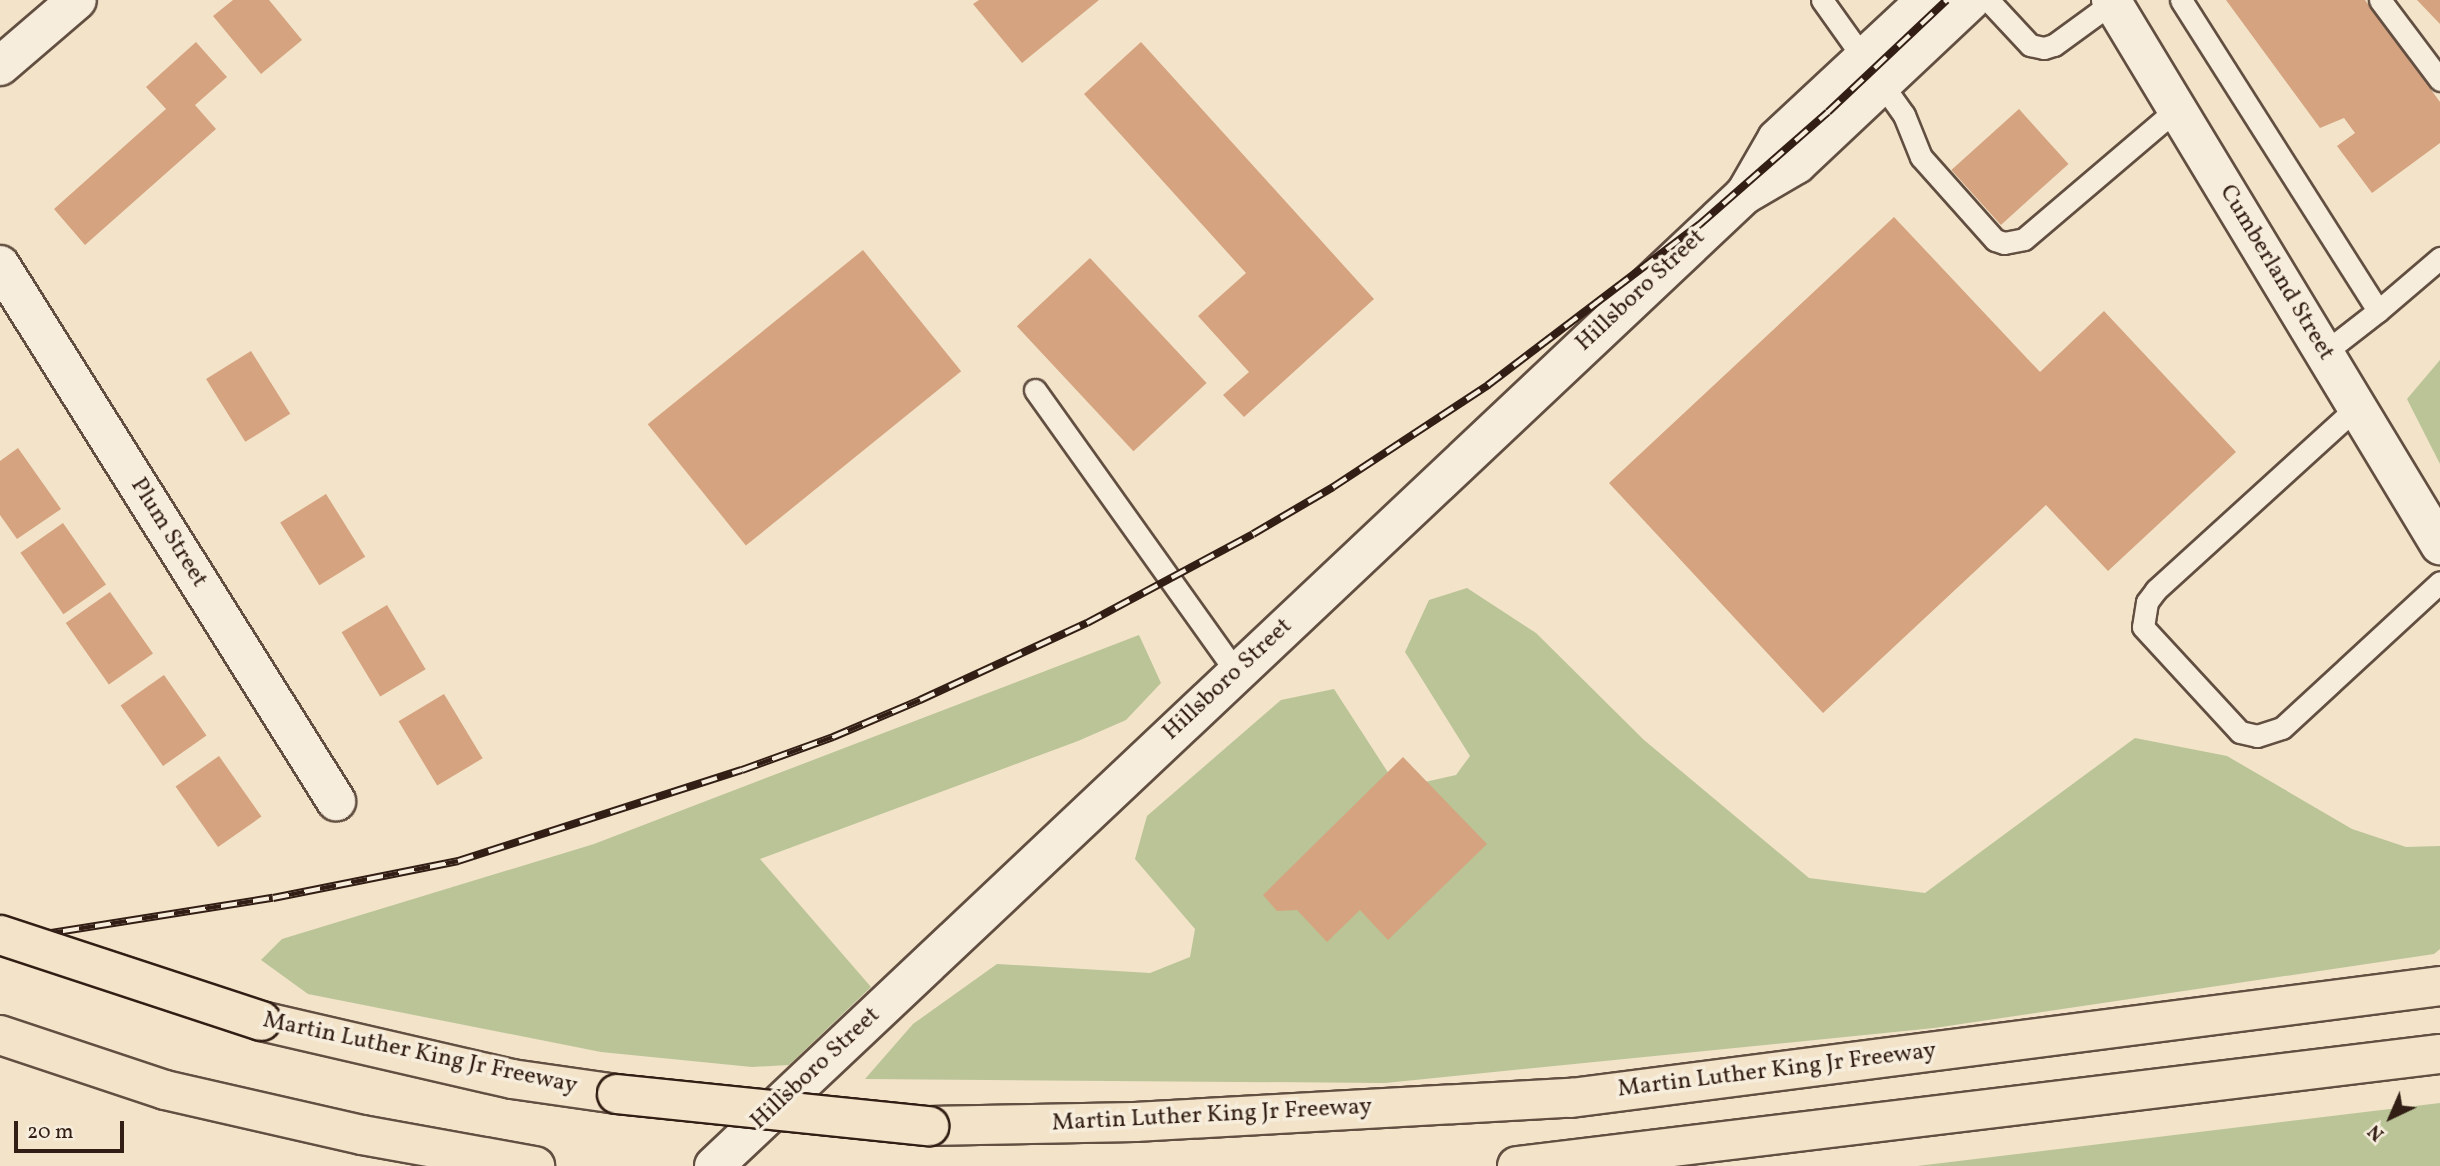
<!DOCTYPE html>
<html>
<head>
<meta charset="utf-8">
<style>
	body { margin:0 }
	#map { position:relative; width:2440px; height:1166px; overflow:hidden; background:#f2e3c9; font-family:Vollkorn,serif }
	div>[style] { position:absolute }
	.green>* { inset:0; background:#bac497 }
	.building>* { inset:0; background:#d5a37f; transform-origin:0 0 }
	.roads { filter:drop-shadow(2px 0 #624f41) drop-shadow(-2px 0 #624f41) drop-shadow(0 2px #624f41) drop-shadow(0 -2px #624f41) }
	.service>* { height:21px; margin:-10.5px; padding:0 10.5px; transform-origin:10.5px; border-radius:10.5px; background:#f7eddc }
	.minor>* { height:38px; margin:-19px; padding:0 19px; transform-origin:19px; border-radius:19px; background:#f7eddc }
	.tertiary>* { height:38px; margin:-19px; padding:0 19px; transform-origin:19px; border-radius:19px; background:#f7eddc }
	.motorway>* { height:38px; margin:-19px; padding:0 19px; transform-origin:19px; border-radius:19px; background:#f2e3c9 }
	.rail>* { height:8px; margin-top:-4px; transform-origin:0; background:repeating-linear-gradient(90deg,#f7eddc 0 16px,#321e14 0 32px); box-sizing:border-box; border-block:2px solid #321e14 }
	.bridges { filter:drop-shadow(2px 0 #321e14) drop-shadow(-2px 0 #321e14) drop-shadow(0 2px #321e14) drop-shadow(0 -2px #321e14) }
	.motorway-bridge>* { height:38px; margin:-19px; padding:0 19px; transform-origin:19px; border-radius:19px; background:#f2e3c9 }
	span { translate:-50% -50%; white-space:nowrap; text-align:center; line-height:1.15; -webkit-text-stroke:7px #f7eddc; paint-order:stroke }
	.street-label { font-size:24px; color:#321e14 }
	.north { position:absolute; left:2356px; top:1082px; width:70px; height:70px; -webkit-text-stroke:5px #f7eddc; paint-order:stroke; rotate:224deg; font-size:19px; font-weight:700; line-height:28px; text-align:center; color:#321e14 }
	.north::after { content:''; display:block; margin:auto; width:24px; height:32px; background:#321e14; clip-path:polygon(50% 0,100% 100%,50% 72%,0 100%) }
	.scale { position:absolute; left:14px; top:1121px; width:110px; height:32px; box-sizing:border-box; border:4px solid #321e14; border-top:0; padding-left:9px; font-size:21px; line-height:24px; white-space:nowrap; color:#321e14; -webkit-text-stroke:5px #f7eddc; paint-order:stroke }
</style>
</head>
<body>
<div id="map">
	<div class="green">
		<div style="clip-path:polygon(2440px 360px,2440px 464px,2407px 399px)"></div>
		<div style="clip-path:polygon(1467px 588px,1536px 633px,1644px 740px,1809px 878px,1925px 893px,2135px 738px,2227px 756px,2352px 829px,2406px 847px,2440px 846px,2440px 949px,2434px 954px,1934px 1028px,1385px 1083px,865px 1079px,913px 1024px,997px 964px,1150px 973px,1190px 957px,1195px 929px,1135px 859px,1147px 816px,1281px 700px,1334px 689px,1398px 788px,1456px 775px,1470px 756px,1405px 652px,1429px 600px)"></div>
		<div style="clip-path:polygon(1139px 635px,1161px 683px,1126px 720px,1078px 741px,760px 859px,871px 987px,789px 1065px,752px 1067px,601px 1052px,308px 994px,261px 960px,282px 939px,594px 844px)"></div>
		<div style="clip-path:polygon(2440px 1103px,2440px 1166px,1917px 1166px)"></div>
	</div>
	<div class="building">
		<div style="clip-path:polygon(233px 0,269px 0,302px 40px,261px 74px,213px 16px)"></div>
		<div style="clip-path:polygon(979px 0,1099px 0,1022px 63px,973px 4px)"></div>
		<div style="clip-path:polygon(2226px 0,2365px 0,2440px 102px,2440px 143px,2372px 193px,2337px 146px,2355px 133px,2344px 118px,2320px 128px)"></div>
		<div style="clip-path:polygon(2417px 0,2440px 0,2440px 24px)"></div>
		<div style="clip-path:polygon(196px 42px,227px 77px,195px 105px,216px 129px,85px 245px,54px 209px,166px 109px,146px 87px)"></div>
		<div style="clip-path:polygon(1141px 42px,1374px 299px,1244px 417px,1223px 395px,1249px 372px,1198px 316px,1246px 273px,1084px 94px)"></div>
		<div style="left:2019px;top:109px;width:74px;height:91px;rotate:48deg"></div>
		<div style="clip-path:polygon(1894px 217px,2040px 372px,2104px 311px,2236px 452px,2108px 571px,2046px 505px,1823px 713px,1609px 483px)"></div>
		<div style="left:863px;top:250px;width:156px;height:277px;rotate:51deg"></div>
		<div style="left:1090px;top:258px;width:171px;height:100px;rotate:47deg"></div>
		<div style="left:251px;top:351px;width:74px;height:53px;rotate:58deg"></div>
		<div style="clip-path:polygon(18px 448px,61px 509px,17px 539px,0 515px,0 461px)"></div>
		<div style="left:326px;top:494px;width:74px;height:54px;rotate:58deg"></div>
		<div style="left:63px;top:523px;width:75px;height:52px;rotate:55deg"></div>
		<div style="left:110px;top:592px;width:75px;height:54px;rotate:55deg"></div>
		<div style="left:387px;top:605px;width:75px;height:53px;rotate:59deg"></div>
		<div style="left:164px;top:675px;width:74px;height:53px;rotate:55deg"></div>
		<div style="left:444px;top:694px;width:75px;height:53px;rotate:59deg"></div>
		<div style="left:219px;top:756px;width:74px;height:53px;rotate:55deg"></div>
		<div style="clip-path:polygon(1403px 757px,1487px 844px,1388px 940px,1360px 910px,1327px 942px,1297px 910px,1277px 911px,1263px 895px)"></div>
	</div>
	<div class="roads">
		<div class="service">
			<div style="left:1822px;top:0;width:141px;rotate:54.5deg"></div>
			<div style="left:1904px;top:115px;width:45px;rotate:68deg"></div>
			<div style="left:1921px;top:157px;width:111px;rotate:48.3deg"></div>
			<div style="left:1995px;top:240px;width:9px;rotate:18deg"></div>
			<div style="left:2004px;top:243px;width:20px;rotate:-11deg"></div>
			<div style="left:2024px;top:239px;width:201px;rotate:-40.4deg"></div>
			<div style="left:1988px;top:0;width:62px;rotate:47deg"></div>
			<div style="left:2030px;top:45px;width:14px;rotate:12deg"></div>
			<div style="left:2044px;top:48px;width:10px;rotate:-17deg"></div>
			<div style="left:2054px;top:45px;width:73px;rotate:-36.1deg"></div>
			<div style="left:2181px;top:0;width:368px;rotate:57.6deg"></div>
			<div style="left:2378px;top:311px;width:82px;rotate:-40.5deg"></div>
			<div style="left:2380px;top:0;width:100px;rotate:53.1deg"></div>
			<div style="left:2324px;top:353px;width:68px;rotate:-37.9deg"></div>
			<div style="left:1035px;top:390px;width:346px;rotate:54.5deg"></div>
			<div style="left:2357px;top:407px;width:272px;rotate:137.7deg"></div>
			<div style="left:2156px;top:590px;width:15px;rotate:127deg"></div>
			<div style="left:2147px;top:602px;width:25px;rotate:99deg"></div>
			<div style="left:2143px;top:627px;width:143px;rotate:47.3deg"></div>
			<div style="left:2240px;top:732px;width:17px;rotate:13deg"></div>
			<div style="left:2257px;top:736px;width:26px;rotate:-18deg"></div>
			<div style="left:2282px;top:728px;width:215px;rotate:-42.7deg"></div>
		</div>
		<div class="minor">
			<div style="left:0;top:66px;width:101px;rotate:-40.6deg"></div>
			<div style="left:0;top:265px;width:633px;rotate:57.92deg"></div>
		</div>
		<div class="tertiary">
			<div style="left:2111px;top:0;width:637px;rotate:58.88deg"></div>
			<div style="left:1747px;top:191px;width:60px;rotate:-60deg"></div>
			<div style="left:1777px;top:139px;width:204px;rotate:-43deg"></div>
			<div style="left:714px;top:1166px;width:1416px;rotate:-43.31deg"></div>
			<div style="left:1744px;top:195px;width:61px;rotate:-30.3deg"></div>
			<div style="left:1797px;top:164px;width:239px;rotate:-43.3deg"></div>
		</div>
		<div class="motorway">
			<div style="left:261px;top:1021px;width:258px;rotate:13deg"></div>
			<div style="left:512px;top:1079px;width:106px;rotate:8.1deg"></div>
			<div style="left:0;top:1035px;width:174px;rotate:18.4deg"></div>
			<div style="left:165px;top:1090px;width:202px;rotate:12.9deg"></div>
			<div style="left:362px;top:1135px;width:176px;rotate:10.2deg"></div>
			<div style="left:929px;top:1126px;width:206px;rotate:-1.1deg"></div>
			<div style="left:1135px;top:1122px;width:437px;rotate:-3.2deg"></div>
			<div style="left:1571px;top:1098px;width:876px;rotate:-7.34deg"></div>
			<div style="left:1517px;top:1166px;width:930px;rotate:-6.92deg"></div>
		</div>
	</div>
	<div class="rail">
		<div style="left:0;top:941px;width:276px;rotate:-9deg"></div>
		<div style="left:273px;top:898px;width:189px;rotate:-11.3deg"></div>
		<div style="left:458px;top:861px;width:298px;rotate:-17.8deg"></div>
		<div style="left:742px;top:770px;width:97px;rotate:-19.9deg"></div>
		<div style="left:833px;top:737px;width:95px;rotate:-23deg"></div>
		<div style="left:920px;top:700px;width:184px;rotate:-24.8deg"></div>
		<div style="left:1087px;top:623px;width:188px;rotate:-28.2deg"></div>
		<div style="left:1253px;top:534px;width:93px;rotate:-30.4deg"></div>
		<div style="left:1333px;top:487px;width:186px;rotate:-33.3deg"></div>
		<div style="left:1488px;top:385px;width:265px;rotate:-37.2deg"></div>
		<div style="left:1699px;top:225px;width:171px;rotate:-41.2deg"></div>
		<div style="left:1828px;top:112px;width:163px;rotate:-43.3deg"></div>
	</div>
	<div class="bridges">
		<div class="motorway-bridge">
			<div style="left:0;top:935px;width:275px;rotate:18.2deg"></div>
			<div style="left:617px;top:1094px;width:314px;rotate:5.9deg"></div>
		</div>
	</div>
	<div class="street-label">
		<span style="left:2276px;top:273px;rotate:59deg">Cumberland Street</span>
		<span style="left:1641px;top:291px;rotate:-43deg">Hillsboro Street</span>
		<span style="left:168px;top:533px;rotate:58deg">Plum Street</span>
		<span style="left:1228px;top:680px;rotate:-43deg">Hillsboro Street</span>
		<span style="left:420px;top:1054px;rotate:12deg">Martin Luther King Jr Freeway</span>
		<span style="left:816px;top:1069px;rotate:-43deg">Hillsboro Street</span>
		<span style="left:1777px;top:1071px;rotate:-7deg">Martin Luther King Jr Freeway</span>
		<span style="left:1212px;top:1116px;rotate:-3deg">Martin Luther King Jr Freeway</span>
	</div>
	<div class="north">N</div>
	<div class="scale">20 m</div>
</div>
</body>
</html>
